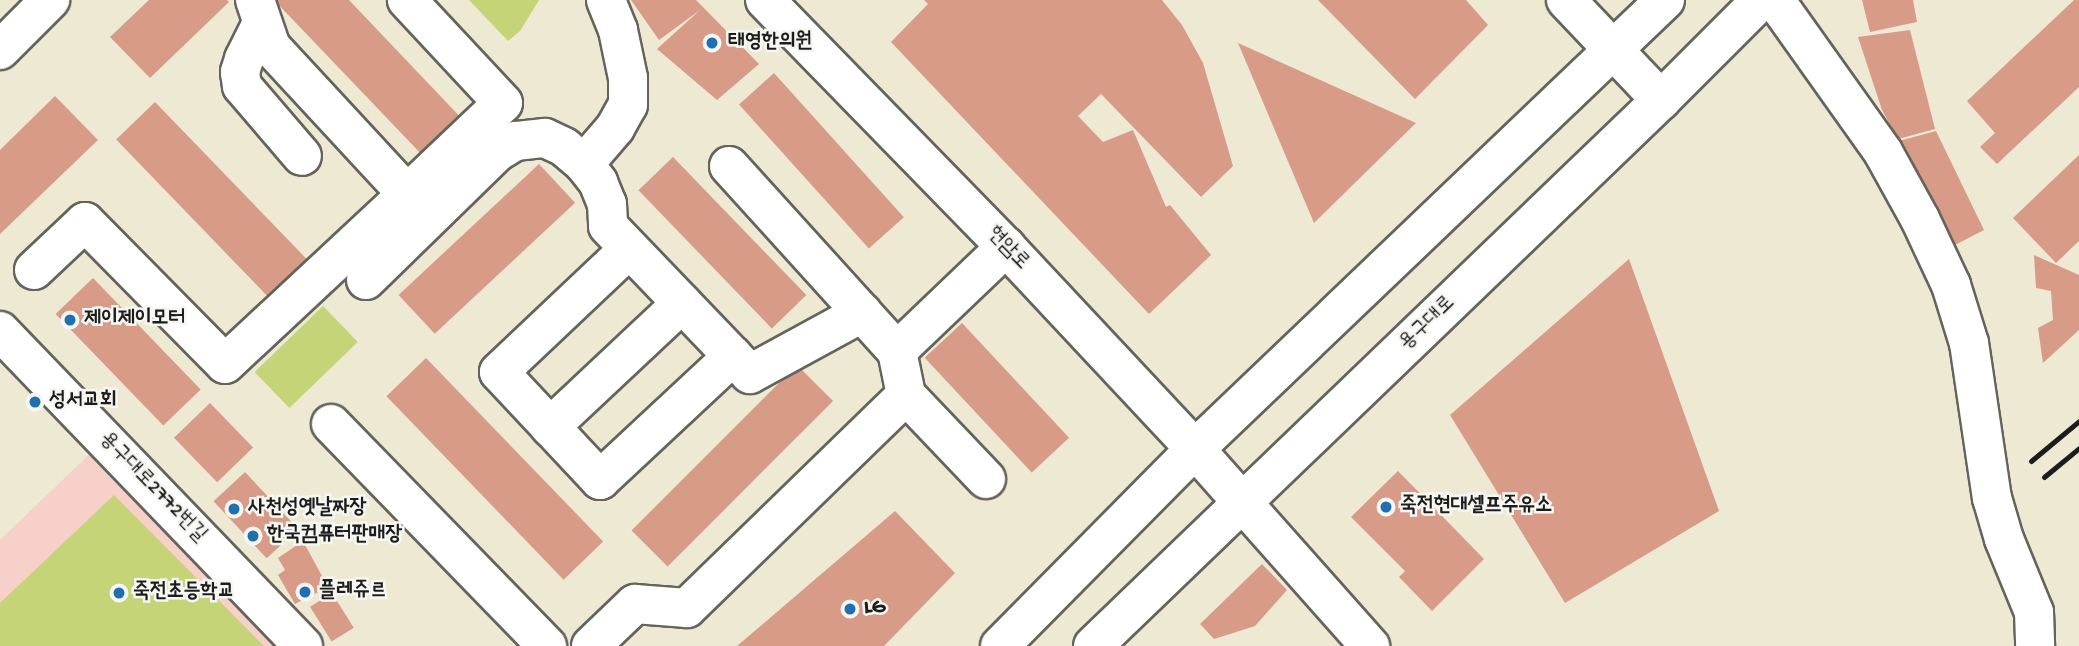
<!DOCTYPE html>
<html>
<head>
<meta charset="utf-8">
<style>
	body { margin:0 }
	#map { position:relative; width:2079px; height:646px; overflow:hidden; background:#ede9d2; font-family:"Gochi Hand","Poor Story",sans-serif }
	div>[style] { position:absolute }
	.built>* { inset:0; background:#f7d0ca }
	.green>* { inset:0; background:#c5d476; transform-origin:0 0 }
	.building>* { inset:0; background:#d89b88; transform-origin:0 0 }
	.roads { filter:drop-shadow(2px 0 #65645c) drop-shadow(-2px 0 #65645c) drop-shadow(0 2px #65645c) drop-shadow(0 -2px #65645c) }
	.minor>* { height:38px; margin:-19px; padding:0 19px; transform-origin:19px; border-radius:19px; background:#fff }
	.major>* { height:38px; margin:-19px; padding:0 19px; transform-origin:19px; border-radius:19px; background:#fff }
	.rail>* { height:5px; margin:-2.5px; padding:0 2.5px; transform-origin:2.5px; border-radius:2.5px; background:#1c1c1c }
	.dots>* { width:19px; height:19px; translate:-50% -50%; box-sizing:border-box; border:4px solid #f6f6f2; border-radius:50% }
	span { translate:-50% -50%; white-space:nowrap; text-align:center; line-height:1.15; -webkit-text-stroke:5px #f6f6f2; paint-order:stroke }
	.poi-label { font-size:21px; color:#1c1c1c; font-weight:700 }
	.left { translate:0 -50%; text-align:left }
	.street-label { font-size:21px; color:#1c1c1c }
</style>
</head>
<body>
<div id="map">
	<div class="built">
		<div style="clip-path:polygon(96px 448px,289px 646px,0 646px,0 540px)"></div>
	</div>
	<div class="green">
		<div style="clip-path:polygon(469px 0,539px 0,520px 31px,508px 41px)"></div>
		<div style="left:323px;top:306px;width:50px;height:95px;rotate:46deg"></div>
		<div style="clip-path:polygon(114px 495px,264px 646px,0 646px,0 603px)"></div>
	</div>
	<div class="building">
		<div style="clip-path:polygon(149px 0,227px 0,229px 2px,150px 78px,110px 37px)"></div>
		<div style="clip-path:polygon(274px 0,349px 0,465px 122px,426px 159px)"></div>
		<div style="clip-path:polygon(631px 0,696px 0,759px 64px,717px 100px,657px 49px,700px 10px,659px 40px)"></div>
		<div style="clip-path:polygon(924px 0,1162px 0,1182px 25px,1203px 63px,1233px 166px,1201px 197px,1101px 94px,1078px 116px,1103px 142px,1133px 130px,1166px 207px,1170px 205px,1211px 255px,1149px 314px,891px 42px,928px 4px)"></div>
		<div style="clip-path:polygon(1318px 0,1466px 0,1488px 25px,1415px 99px)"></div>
		<div style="clip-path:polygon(1862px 0,1913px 0,1917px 22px,1870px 32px)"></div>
		<div style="clip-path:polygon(2074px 0,2079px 0,2079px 87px,1997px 164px,1980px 147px,1995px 133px,1967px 101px)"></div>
		<div style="clip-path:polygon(1910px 30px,1935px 129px,1898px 139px,1882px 110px,1858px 37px)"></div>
		<div style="clip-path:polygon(1238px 43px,1416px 123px,1314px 223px)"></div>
		<div style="left:774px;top:73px;width:194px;height:47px;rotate:48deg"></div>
		<div style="clip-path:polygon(55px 96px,98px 140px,0 234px,0 150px)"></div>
		<div style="left:155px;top:102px;width:224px;height:54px;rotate:46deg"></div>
		<div style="clip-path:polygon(1936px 131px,1984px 230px,1953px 246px,1895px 142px)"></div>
		<div style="clip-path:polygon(2079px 155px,2079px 241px,2056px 263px,2013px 218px)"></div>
		<div style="left:673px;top:157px;width:192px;height:48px;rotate:46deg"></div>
		<div style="left:539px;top:164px;width:53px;height:192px;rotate:47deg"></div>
		<div style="clip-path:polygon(2034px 255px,2079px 275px,2079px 330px,2043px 363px,2038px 328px,2053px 320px,2051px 291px,2036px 288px)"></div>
		<div style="clip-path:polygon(1629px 259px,1719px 511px,1565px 603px,1450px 415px)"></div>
		<div style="left:93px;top:278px;width:155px;height:52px;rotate:46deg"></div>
		<div style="left:962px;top:323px;width:157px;height:51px;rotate:47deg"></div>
		<div style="left:426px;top:358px;width:255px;height:55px;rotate:46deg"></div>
		<div style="left:797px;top:365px;width:51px;height:234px;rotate:45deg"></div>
		<div style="left:210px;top:403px;width:62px;height:50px;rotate:46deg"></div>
		<div style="clip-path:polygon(1398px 471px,1484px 559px,1432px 611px,1399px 577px,1405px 571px,1351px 517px)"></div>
		<div style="left:245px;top:472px;width:78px;height:43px;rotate:47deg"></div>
		<div style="clip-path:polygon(895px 511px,955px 573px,884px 646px,737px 646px)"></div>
		<div style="clip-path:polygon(303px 541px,328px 587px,295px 604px,278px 575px,285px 570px,278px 558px)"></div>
		<div style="clip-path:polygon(1262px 564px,1287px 590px,1255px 626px,1214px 639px,1200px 624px)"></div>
		<div style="left:332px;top:593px;width:41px;height:26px;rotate:58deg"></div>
	</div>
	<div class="roads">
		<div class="minor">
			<div style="left:255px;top:0;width:50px;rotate:71.2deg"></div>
			<div style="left:271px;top:47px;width:200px;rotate:47.2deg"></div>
			<div style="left:407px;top:194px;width:132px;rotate:-43.5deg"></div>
			<div style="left:503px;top:103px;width:141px;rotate:-133deg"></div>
			<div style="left:765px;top:0;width:345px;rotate:45.7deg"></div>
			<div style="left:1006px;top:247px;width:277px;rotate:46.9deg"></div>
			<div style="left:1195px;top:449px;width:264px;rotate:48.4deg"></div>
			<div style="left:1566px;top:0;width:138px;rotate:46.5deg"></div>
			<div style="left:1775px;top:0;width:186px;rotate:54.6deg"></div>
			<div style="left:1883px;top:152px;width:77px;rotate:61.1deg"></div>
			<div style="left:1920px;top:219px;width:73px;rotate:64.8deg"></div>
			<div style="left:1951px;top:285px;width:61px;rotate:72.8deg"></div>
			<div style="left:1969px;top:343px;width:157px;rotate:81.6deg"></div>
			<div style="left:1992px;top:498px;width:43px;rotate:73.7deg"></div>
			<div style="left:2004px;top:539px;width:79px;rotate:67.7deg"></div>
			<div style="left:2034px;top:612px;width:34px;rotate:88deg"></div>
			<div style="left:262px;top:23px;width:40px;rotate:116.6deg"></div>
			<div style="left:244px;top:59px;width:14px;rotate:107deg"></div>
			<div style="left:240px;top:72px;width:14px;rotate:82deg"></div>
			<div style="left:242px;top:86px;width:92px;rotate:49.4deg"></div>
			<div style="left:0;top:50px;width:71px;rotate:-45deg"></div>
			<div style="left:584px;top:164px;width:48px;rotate:-49.3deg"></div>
			<div style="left:615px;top:128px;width:26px;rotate:-61deg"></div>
			<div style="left:628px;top:105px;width:27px;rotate:-90deg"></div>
			<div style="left:628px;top:78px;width:49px;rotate:-101.8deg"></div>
			<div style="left:618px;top:30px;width:32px;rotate:-112deg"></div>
			<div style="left:729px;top:166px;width:250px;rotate:47.8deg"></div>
			<div style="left:897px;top:351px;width:45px;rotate:78.4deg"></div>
			<div style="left:906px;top:395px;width:116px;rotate:46.4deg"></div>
			<div style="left:629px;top:249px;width:179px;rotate:136.6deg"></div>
			<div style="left:499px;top:372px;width:148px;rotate:46.9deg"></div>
			<div style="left:600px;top:480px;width:182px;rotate:-43deg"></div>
			<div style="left:34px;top:270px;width:70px;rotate:-43.3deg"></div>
			<div style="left:85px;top:222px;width:199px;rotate:45.4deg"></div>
			<div style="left:225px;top:364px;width:249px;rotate:-43deg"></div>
			<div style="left:366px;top:280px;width:183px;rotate:-44.3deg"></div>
			<div style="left:497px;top:152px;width:21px;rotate:-31deg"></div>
			<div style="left:515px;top:141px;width:30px;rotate:-6deg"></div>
			<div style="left:545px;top:138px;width:21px;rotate:25deg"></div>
			<div style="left:564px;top:147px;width:26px;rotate:40deg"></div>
			<div style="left:584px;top:164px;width:23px;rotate:52deg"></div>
			<div style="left:598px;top:182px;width:24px;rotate:68deg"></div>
			<div style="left:607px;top:204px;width:22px;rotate:87deg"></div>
			<div style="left:608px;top:226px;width:205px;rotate:46.2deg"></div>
			<div style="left:750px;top:374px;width:128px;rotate:-28.6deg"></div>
			<div style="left:0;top:331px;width:437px;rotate:46.1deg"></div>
			<div style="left:897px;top:351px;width:151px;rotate:-43.7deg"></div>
			<div style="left:331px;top:424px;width:310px;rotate:45.8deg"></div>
			<div style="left:550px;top:427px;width:181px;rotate:-43.2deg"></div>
			<div style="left:591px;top:646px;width:61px;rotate:-43.7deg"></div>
			<div style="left:635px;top:604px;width:52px;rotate:4.4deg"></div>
			<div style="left:687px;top:608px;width:305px;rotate:-44.2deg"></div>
		</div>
		<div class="major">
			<div style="left:1000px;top:646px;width:277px;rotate:-45.3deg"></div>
			<div style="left:1195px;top:449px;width:650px;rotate:-43.69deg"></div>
			<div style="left:1093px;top:646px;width:788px;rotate:-43.87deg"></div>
			<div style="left:1661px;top:100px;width:141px;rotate:-45deg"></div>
		</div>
	</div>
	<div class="rail">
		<div style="left:2031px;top:461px;width:62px;rotate:-39.8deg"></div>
		<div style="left:2044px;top:477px;width:45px;rotate:-39.6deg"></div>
	</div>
	<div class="dots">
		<div style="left:712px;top:43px;background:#1f6fb2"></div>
		<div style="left:70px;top:320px;background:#1f6fb2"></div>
		<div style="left:35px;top:402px;background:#1f6fb2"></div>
		<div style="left:1386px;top:507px;background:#1f6fb2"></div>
		<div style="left:234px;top:509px;background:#1f6fb2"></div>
		<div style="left:253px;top:536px;background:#1f6fb2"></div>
		<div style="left:305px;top:592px;background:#1f6fb2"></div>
		<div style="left:119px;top:593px;background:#1f6fb2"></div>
		<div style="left:850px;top:609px;background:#1f6fb2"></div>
	</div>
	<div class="poi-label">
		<span class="left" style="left:728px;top:43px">태영한의원</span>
		<span class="left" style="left:84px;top:320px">제이제이모터</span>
		<span class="left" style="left:49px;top:402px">성서교회</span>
		<span class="left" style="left:1400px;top:507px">죽전현대셀프주유소</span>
		<span class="left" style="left:248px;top:509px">사천성옛날짜장</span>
		<span class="left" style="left:267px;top:536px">한국컴퓨터판매장</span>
		<span class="left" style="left:319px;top:592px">플레쥬르</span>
		<span class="left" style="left:133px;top:593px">죽전초등학교</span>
		<span class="left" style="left:864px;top:609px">LG</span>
	</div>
	<div class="street-label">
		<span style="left:1007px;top:249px;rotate:46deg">현암로</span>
		<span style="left:1428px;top:324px;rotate:-44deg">용구대로</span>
		<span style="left:152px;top:488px;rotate:46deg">용구대로2772번길</span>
	</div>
</div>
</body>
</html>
